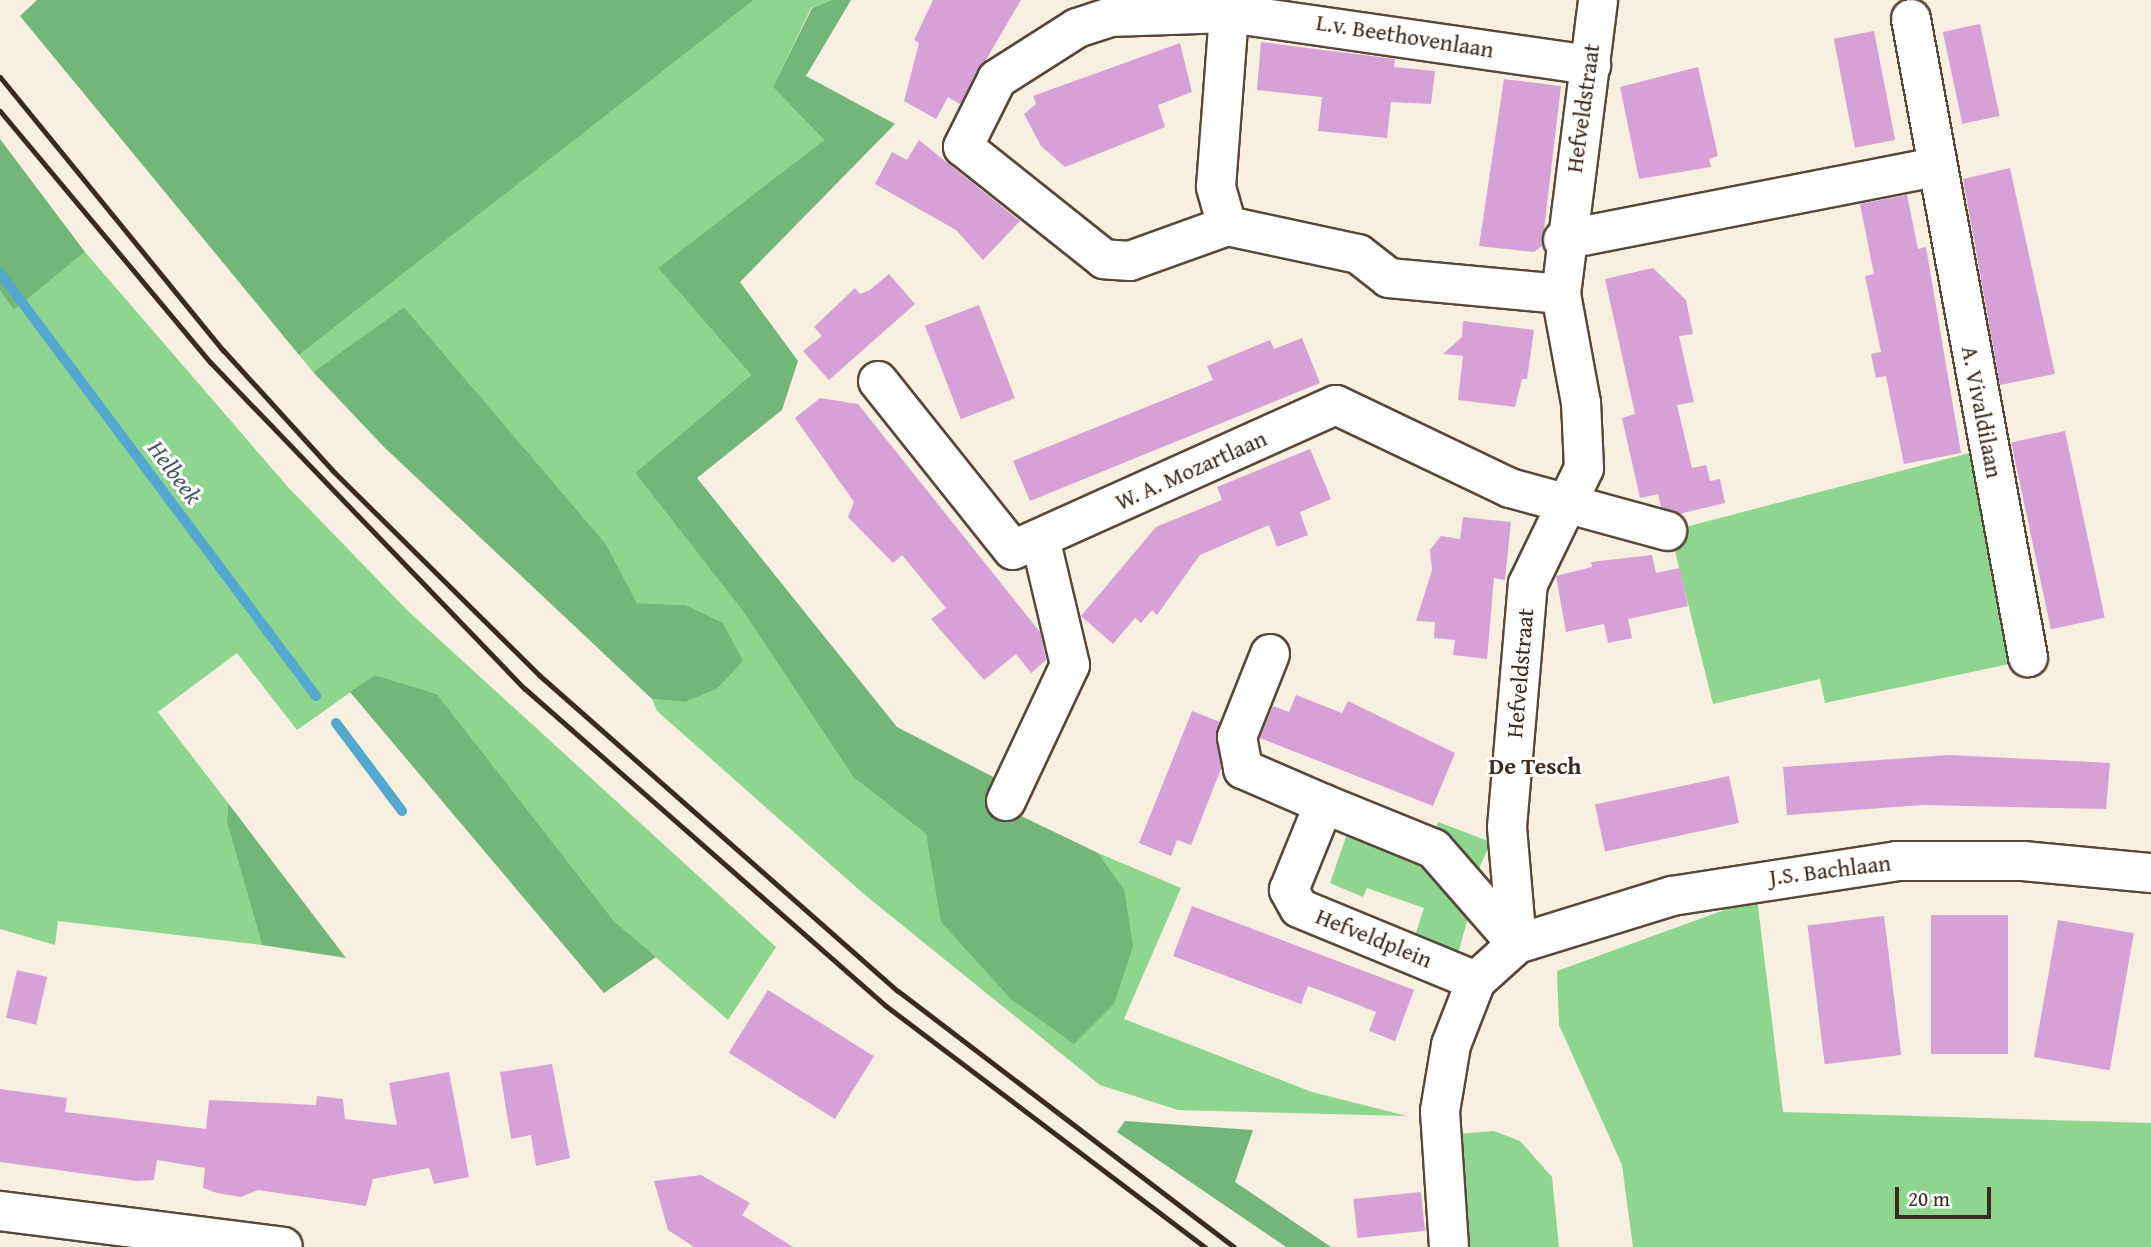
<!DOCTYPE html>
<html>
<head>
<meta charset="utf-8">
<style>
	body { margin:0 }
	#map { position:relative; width:2151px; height:1247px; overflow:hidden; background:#f7efdf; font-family:"Gentium Book Plus",serif }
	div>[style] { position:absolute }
	.green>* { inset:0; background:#8ed590 }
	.forest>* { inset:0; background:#72b67a }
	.stream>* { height:10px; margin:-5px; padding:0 5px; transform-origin:5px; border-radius:5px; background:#54a7cf }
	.building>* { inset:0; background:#d6a1d7; transform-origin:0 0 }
	.roads { filter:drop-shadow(2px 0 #57483b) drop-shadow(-2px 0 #57483b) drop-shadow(0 2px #57483b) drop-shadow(0 -2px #57483b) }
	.minor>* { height:38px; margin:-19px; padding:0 19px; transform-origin:19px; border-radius:19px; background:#fff }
	.rail>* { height:5px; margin:-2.5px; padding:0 2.5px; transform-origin:2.5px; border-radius:2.5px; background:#3b2a1e }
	span { translate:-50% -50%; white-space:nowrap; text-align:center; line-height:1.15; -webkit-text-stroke:6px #fff; paint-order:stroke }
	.street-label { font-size:23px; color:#3b2a1e }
	.water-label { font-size:24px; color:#455c65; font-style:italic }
	.neighbourhood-label { font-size:24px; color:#3b2a1e; font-weight:700 }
	.scale { position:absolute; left:1895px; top:1187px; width:96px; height:32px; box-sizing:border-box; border:4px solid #3b2a1e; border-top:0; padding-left:9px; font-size:21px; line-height:24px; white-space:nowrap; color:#3b2a1e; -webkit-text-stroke:5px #fff; paint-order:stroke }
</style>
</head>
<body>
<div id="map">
	<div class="green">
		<div style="clip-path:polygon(754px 0,831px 0,811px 8px,773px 87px,824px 140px,658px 268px,751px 375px,635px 473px,742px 610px,853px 777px,926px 834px,933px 870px,1124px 889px,1098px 853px,1181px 888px,1124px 1019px,1312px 1092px,1407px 1116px,1178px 1110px,1100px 1085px,865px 895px,657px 711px,652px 699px,685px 702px,717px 689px,742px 661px,685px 605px,637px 603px,606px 544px,404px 307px,313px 372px,299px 355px)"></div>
		<div style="clip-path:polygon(85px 252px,287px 486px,408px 611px,776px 947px,728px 1020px,614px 921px,437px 694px,375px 675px,297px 730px,237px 653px,158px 712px,228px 803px,227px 823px,262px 945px,58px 921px,55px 945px,0 929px,0 291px,14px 310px)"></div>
		<div style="clip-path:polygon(1981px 450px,2019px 662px,1825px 703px,1820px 679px,1713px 704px,1670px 531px)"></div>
		<div style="clip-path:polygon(1438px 822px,1491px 842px,1478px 871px,1433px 835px)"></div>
		<div style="clip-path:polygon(1348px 831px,1429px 864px,1471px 907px,1456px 961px,1412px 945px,1424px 908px,1367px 888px,1363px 897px,1330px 883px)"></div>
		<div style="clip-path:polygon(1757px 898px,1783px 1112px,2151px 1123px,2151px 1247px,1633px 1247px,1622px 1165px,1559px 1025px,1557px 971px)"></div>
		<div style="clip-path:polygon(1494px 1131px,1520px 1141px,1552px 1177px,1559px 1247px,1468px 1247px,1456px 1134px)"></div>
	</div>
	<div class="forest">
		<div style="clip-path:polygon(37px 0,754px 0,299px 355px,20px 16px)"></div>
		<div style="clip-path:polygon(831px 0,851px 0,806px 76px,895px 124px,740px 282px,798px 361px,782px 410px,697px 478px,897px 727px,1001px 781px,992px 802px,1098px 853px,1124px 889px,1133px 946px,1114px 1004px,1074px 1044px,1011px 999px,941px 922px,926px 834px,853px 777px,742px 610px,635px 473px,751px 375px,658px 268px,824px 140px,773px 87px,812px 8px)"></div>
		<div style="clip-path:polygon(0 139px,85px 252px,14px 310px,0 291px)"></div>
		<div style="clip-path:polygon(404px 307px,606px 544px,637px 603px,685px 605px,723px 623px,743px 661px,717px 689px,685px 702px,652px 699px,384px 447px,313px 372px)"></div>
		<div style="clip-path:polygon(375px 675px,437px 694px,614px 921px,656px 957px,604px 993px,350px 692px)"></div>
		<div style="clip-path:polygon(228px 803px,346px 958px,262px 945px,227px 823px)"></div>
		<div style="clip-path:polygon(1125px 1121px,1253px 1130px,1235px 1182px,1331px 1247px,1286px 1247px,1117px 1132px)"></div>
	</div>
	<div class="stream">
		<div style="left:0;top:273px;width:528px;rotate:53.24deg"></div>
		<div style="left:336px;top:723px;width:110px;rotate:53.1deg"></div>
	</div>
	<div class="building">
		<div style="clip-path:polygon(933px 0,1021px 0,960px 104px,948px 97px,936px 119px,904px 101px,919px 43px,914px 40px)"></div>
		<div style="left:1980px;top:24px;width:94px;height:38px;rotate:78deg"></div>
		<div style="left:1874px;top:31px;width:111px;height:41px;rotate:79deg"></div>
		<div style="clip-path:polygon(1261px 42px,1395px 59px,1394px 67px,1435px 71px,1431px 104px,1391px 102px,1387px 138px,1318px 131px,1322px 97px,1257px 90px)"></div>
		<div style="clip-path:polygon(1180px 43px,1192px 92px,1158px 105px,1165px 127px,1065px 167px,1041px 146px,1024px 114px,1036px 104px,1033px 96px)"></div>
		<div style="clip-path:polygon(1698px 67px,1718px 156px,1709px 159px,1711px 167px,1639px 179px,1620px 87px)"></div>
		<div style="clip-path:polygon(1504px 79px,1561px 86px,1542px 246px,1534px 252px,1479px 246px)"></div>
		<div style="clip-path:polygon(919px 140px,1020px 221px,983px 260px,956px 230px,875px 184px,892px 152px,907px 160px)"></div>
		<div style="clip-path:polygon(2010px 168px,2055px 374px,2000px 385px,1963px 179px)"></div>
		<div style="clip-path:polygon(1907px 195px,1918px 249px,1926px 247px,1961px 453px,1904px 464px,1886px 376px,1876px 378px,1871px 354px,1881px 352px,1865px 276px,1874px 274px,1860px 204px)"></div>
		<div style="clip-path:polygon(1653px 268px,1686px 300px,1693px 334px,1679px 336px,1694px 402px,1677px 405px,1692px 468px,1706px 465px,1710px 481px,1720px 479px,1725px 503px,1679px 514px,1661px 507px,1658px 494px,1640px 498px,1622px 418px,1635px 414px,1605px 279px)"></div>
		<div style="clip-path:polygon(889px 274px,915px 304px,829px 380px,803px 351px,822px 336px,814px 327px,855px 288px,860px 294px,870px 290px)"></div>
		<div style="left:979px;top:305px;width:100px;height:58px;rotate:69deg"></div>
		<div style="clip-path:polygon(1463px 321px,1534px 330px,1527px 379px,1522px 379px,1515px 407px,1458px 400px,1463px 356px,1443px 354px,1462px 337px)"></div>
		<div style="clip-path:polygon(1302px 338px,1320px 383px,1030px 501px,1013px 461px,1213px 380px,1207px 366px,1270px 340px,1274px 349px)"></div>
		<div style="clip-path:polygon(820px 398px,858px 404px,1040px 632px,1046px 660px,1031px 673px,1016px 654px,984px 680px,931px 619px,946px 608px,902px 555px,893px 563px,848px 517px,854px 502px,795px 418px)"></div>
		<div style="left:2065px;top:431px;width:191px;height:55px;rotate:78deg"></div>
		<div style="clip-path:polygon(1310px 449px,1331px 499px,1300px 512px,1308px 535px,1277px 547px,1269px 525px,1200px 555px,1157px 615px,1152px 610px,1141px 623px,1135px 618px,1113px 644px,1081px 616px,1156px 527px,1222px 500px,1217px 487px)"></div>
		<div style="clip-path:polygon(1463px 517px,1511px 522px,1505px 580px,1494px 578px,1487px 659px,1453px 655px,1455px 640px,1434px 638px,1435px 622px,1416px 621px,1432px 570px,1430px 550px,1441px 536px,1460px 539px)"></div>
		<div style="clip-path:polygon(1652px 555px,1656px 573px,1680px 568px,1688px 606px,1628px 619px,1632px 638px,1608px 643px,1604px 624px,1566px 632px,1556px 576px,1592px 567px,1591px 562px)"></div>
		<div style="clip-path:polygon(1296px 695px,1342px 713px,1348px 701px,1455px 753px,1433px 806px,1260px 738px,1273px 706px,1289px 712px)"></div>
		<div style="clip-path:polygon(1192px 711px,1220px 722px,1221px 769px,1191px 845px,1177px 840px,1171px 856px,1139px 843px)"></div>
		<div style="clip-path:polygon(1949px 755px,2110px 763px,2106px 809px,1922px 805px,1787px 815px,1783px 767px)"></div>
		<div style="left:1729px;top:776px;width:48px;height:137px;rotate:78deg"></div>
		<div style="clip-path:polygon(1192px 906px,1414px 990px,1395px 1041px,1369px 1031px,1376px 1012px,1338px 997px,1308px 986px,1301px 1004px,1173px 956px)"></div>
		<div style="left:1931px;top:915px;width:77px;height:139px"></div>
		<div style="left:1884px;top:916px;width:140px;height:77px;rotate:83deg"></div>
		<div style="left:2058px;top:920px;width:77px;height:139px;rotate:10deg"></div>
		<div style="left:17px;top:970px;width:31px;height:49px;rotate:13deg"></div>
		<div style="left:768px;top:990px;width:125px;height:74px;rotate:32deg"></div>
		<div style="clip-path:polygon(552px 1064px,570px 1158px,536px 1166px,531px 1135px,511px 1139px,500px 1072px)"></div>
		<div style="clip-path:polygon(449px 1072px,469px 1177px,434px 1184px,429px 1168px,373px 1179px,366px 1206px,258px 1190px,241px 1197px,217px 1193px,203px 1188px,205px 1168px,157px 1160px,154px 1180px,137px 1181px,0 1162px,0 1089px,67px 1098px,65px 1112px,206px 1129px,209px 1100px,316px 1105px,317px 1096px,343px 1099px,345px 1119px,397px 1125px,389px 1083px)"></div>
		<div style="clip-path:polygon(701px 1175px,750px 1203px,742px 1215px,793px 1247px,694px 1247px,668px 1230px,654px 1181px)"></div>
		<div style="left:1421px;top:1192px;width:39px;height:68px;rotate:84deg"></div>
	</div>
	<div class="roads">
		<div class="minor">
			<div style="left:1911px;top:19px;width:649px;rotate:79.61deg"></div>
			<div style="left:1227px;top:226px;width:41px;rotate:-105.8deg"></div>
			<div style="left:1216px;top:187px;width:174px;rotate:-85.7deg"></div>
			<div style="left:1563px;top:240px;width:378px;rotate:-11.1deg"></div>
			<div style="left:1561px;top:294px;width:173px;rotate:-174.7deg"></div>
			<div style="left:1389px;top:278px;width:39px;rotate:-142deg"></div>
			<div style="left:1358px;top:254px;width:134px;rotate:-167.9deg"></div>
			<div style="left:1227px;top:226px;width:103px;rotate:160.2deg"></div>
			<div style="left:1130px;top:261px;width:26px;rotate:-176deg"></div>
			<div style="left:1104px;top:259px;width:180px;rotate:-141.5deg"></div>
			<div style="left:963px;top:147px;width:76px;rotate:-63.4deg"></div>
			<div style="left:997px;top:79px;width:95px;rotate:-32.5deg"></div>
			<div style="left:1077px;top:28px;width:35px;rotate:-18deg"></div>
			<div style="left:1110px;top:17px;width:119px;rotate:-1.9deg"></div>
			<div style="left:1229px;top:13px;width:366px;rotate:8.2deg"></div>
			<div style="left:878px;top:381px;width:216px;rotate:51.4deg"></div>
			<div style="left:1013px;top:550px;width:354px;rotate:-24.2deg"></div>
			<div style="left:1336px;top:405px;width:193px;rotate:25.5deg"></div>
			<div style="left:1510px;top:488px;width:163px;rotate:15.3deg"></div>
			<div style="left:1270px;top:654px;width:89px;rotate:111.7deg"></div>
			<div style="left:1237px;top:737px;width:33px;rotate:79deg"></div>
			<div style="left:1243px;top:769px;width:88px;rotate:23.4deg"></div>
			<div style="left:1006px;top:801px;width:150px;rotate:-64.8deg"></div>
			<div style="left:1070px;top:665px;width:130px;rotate:-103.3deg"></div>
			<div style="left:1517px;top:944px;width:117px;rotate:-94.9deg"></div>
			<div style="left:1507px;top:827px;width:244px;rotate:-85.1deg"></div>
			<div style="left:1528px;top:584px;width:129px;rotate:-64.2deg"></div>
			<div style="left:1584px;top:468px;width:65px;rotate:-92.6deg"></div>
			<div style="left:1581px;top:403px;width:111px;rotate:-100.4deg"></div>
			<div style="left:1561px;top:294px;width:296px;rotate:-82.8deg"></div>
			<div style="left:1476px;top:981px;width:191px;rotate:-157.6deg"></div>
			<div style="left:1299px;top:908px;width:21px;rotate:-119deg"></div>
			<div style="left:1289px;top:890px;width:93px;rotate:-67.9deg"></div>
			<div style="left:1324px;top:804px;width:119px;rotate:22.2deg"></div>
			<div style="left:1434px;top:849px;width:126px;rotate:48.9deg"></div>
			<div style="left:0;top:1211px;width:285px;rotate:7.2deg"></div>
			<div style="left:1449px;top:1247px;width:136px;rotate:-93.8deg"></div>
			<div style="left:1440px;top:1111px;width:67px;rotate:-80.5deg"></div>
			<div style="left:1451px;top:1045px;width:69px;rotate:-68.7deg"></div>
			<div style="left:1476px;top:981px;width:55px;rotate:-42.1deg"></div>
			<div style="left:1517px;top:944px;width:162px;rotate:-17.2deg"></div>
			<div style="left:1672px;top:896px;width:228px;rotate:-8.8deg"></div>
			<div style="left:1897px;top:861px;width:126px"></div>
			<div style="left:2023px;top:861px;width:129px;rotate:5.4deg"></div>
		</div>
	</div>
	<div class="rail">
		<div style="left:0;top:77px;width:353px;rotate:50.8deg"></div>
		<div style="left:223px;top:350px;width:164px;rotate:47.7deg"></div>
		<div style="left:333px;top:471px;width:290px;rotate:44.7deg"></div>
		<div style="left:539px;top:675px;width:478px;rotate:41.4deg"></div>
		<div style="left:898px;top:991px;width:422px;rotate:37.3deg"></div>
		<div style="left:0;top:111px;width:327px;rotate:50.1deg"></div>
		<div style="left:210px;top:362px;width:453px;rotate:46.1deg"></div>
		<div style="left:524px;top:688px;width:482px;rotate:41.3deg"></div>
		<div style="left:886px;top:1006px;width:400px;rotate:37.1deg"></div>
	</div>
	<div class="street-label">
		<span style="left:1405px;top:36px;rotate:9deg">L.v. Beethovenlaan</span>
		<span style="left:1583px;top:108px;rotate:-82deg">Hefveldstraat</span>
		<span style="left:1982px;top:412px;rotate:79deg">A. Vivaldilaan</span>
		<span style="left:1191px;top:470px;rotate:-24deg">W. A. Mozartlaan</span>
		<span style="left:1520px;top:673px;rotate:-85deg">Hefveldstraat</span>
		<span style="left:1830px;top:870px;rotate:-7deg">J.S. Bachlaan</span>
		<span style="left:1374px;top:938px;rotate:22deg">Hefveldplein</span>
	</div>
	<div class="water-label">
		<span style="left:175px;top:472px;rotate:53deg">Helbeek</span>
	</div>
	<div class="neighbourhood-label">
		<span style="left:1535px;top:766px">De Tesch</span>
	</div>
	<div class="scale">20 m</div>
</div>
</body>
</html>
